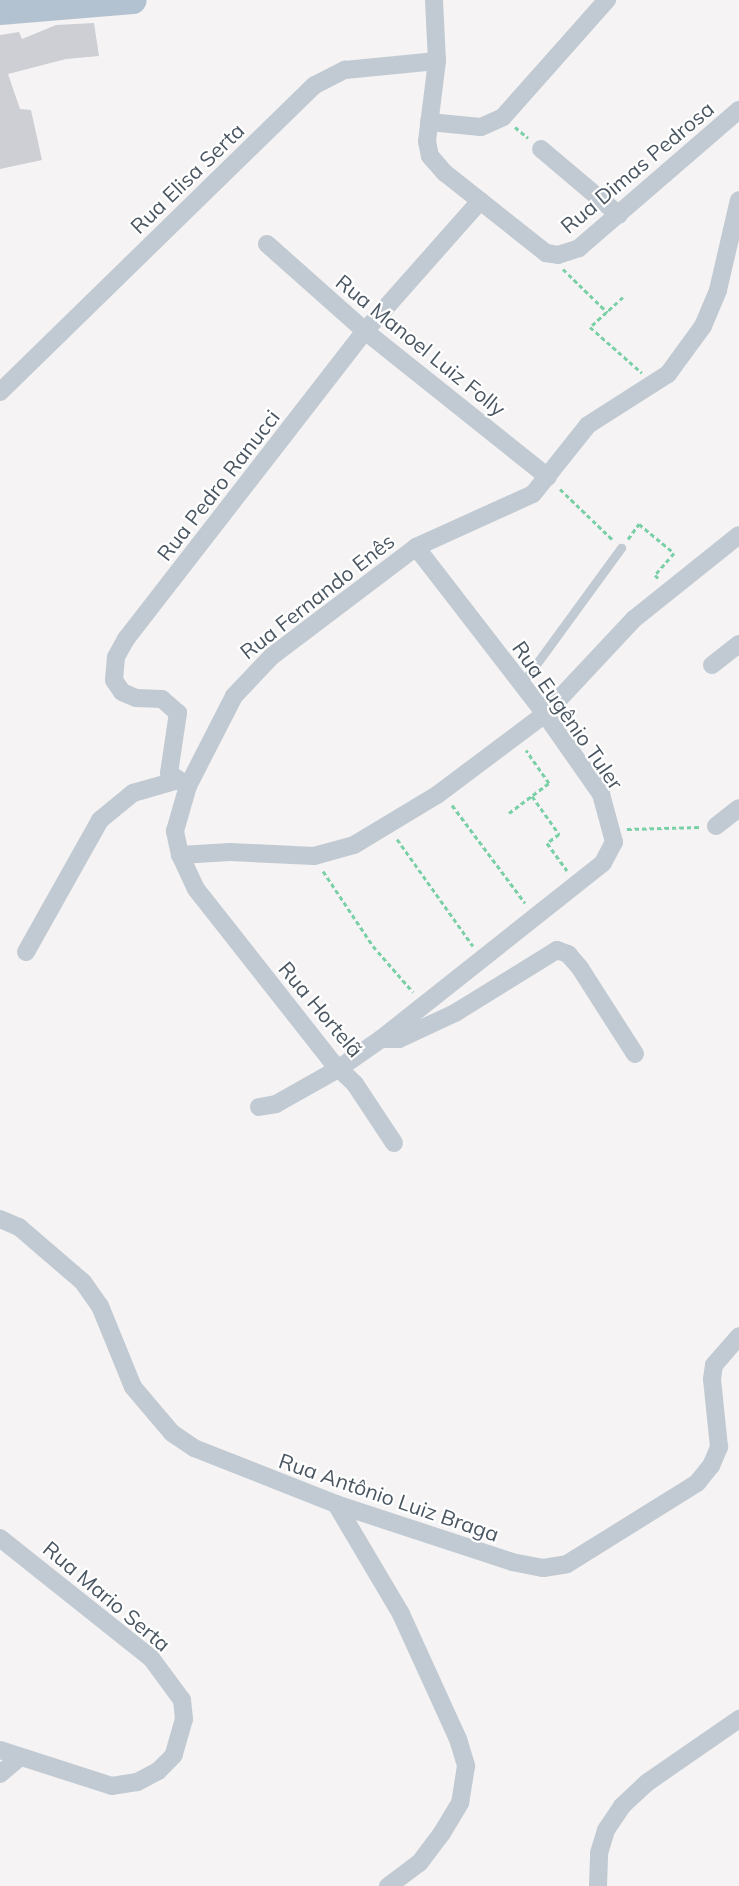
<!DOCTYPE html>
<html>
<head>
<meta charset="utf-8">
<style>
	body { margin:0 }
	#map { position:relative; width:739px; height:1886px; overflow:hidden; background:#f5f3f3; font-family:Mulish,sans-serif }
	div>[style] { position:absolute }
	.building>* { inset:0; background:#cdcfd5 }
	.path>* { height:3px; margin-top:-1.5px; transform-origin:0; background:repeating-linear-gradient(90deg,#7ad0a6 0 4.5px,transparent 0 7.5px) }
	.lane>* { height:9px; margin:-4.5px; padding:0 4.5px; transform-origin:4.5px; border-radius:4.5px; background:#c1cad2 }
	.street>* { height:18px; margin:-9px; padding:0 9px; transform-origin:9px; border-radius:9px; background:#c1cad2 }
	.primary>* { height:28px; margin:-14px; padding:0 14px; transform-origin:14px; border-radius:14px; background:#b3c2d1 }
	span { translate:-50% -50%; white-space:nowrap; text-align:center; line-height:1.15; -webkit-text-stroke:4.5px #fff; paint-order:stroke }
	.street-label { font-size:21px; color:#4a5661 }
</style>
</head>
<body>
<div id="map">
	<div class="building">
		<div style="clip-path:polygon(94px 23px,99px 56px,66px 59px,8px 74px,20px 109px,31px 110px,42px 160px,0 169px,0 35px,19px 32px,22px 39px,56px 25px)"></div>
	</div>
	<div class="path">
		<div style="left:515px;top:127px;width:17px;rotate:40deg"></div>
		<div style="left:563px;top:269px;width:62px;rotate:44.3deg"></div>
		<div style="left:623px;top:297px;width:45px;rotate:137.7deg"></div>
		<div style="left:590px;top:327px;width:69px;rotate:41.5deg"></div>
		<div style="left:560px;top:489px;width:74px;rotate:43.9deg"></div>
		<div style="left:628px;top:539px;width:19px;rotate:-54deg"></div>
		<div style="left:639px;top:524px;width:45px;rotate:39.6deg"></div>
		<div style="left:674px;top:553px;width:29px;rotate:131deg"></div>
		<div style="left:655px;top:575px;width:6px;rotate:45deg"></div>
		<div style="left:532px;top:796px;width:47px;rotate:54.6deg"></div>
		<div style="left:559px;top:834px;width:15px;rotate:143deg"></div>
		<div style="left:547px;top:843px;width:34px;rotate:54deg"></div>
		<div style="left:452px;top:805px;width:122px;rotate:53.3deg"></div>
		<div style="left:509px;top:813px;width:50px;rotate:-36.9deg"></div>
		<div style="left:549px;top:783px;width:40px;rotate:-124.9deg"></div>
		<div style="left:627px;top:829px;width:74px;rotate:-1.5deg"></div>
		<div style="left:397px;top:839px;width:131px;rotate:54.6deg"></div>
		<div style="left:323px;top:871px;width:90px;rotate:56.3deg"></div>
		<div style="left:373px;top:946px;width:61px;rotate:49deg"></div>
	</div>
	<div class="lane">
		<div style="left:521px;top:685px;width:170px;rotate:-53.9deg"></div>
	</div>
	<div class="street">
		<div style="left:434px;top:0;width:61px;rotate:87.2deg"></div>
		<div style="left:437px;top:61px;width:81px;rotate:97.1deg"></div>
		<div style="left:427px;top:141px;width:15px;rotate:79deg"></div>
		<div style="left:430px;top:156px;width:23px;rotate:49deg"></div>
		<div style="left:445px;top:173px;width:129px;rotate:38.4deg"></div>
		<div style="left:546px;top:253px;width:12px;rotate:9deg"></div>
		<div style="left:558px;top:255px;width:22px;rotate:-18deg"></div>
		<div style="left:579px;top:248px;width:211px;rotate:-40.8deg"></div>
		<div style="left:429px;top:122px;width:52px;rotate:5.5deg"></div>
		<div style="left:481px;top:127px;width:24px;rotate:-24deg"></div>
		<div style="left:503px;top:117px;width:157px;rotate:-48.4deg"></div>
		<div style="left:541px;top:149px;width:102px;rotate:40.2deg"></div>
		<div style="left:267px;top:244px;width:131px;rotate:41.6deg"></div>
		<div style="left:365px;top:331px;width:234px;rotate:38.6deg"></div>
		<div style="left:0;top:392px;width:440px;rotate:-44.3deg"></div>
		<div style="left:315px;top:85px;width:34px;rotate:-27deg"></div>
		<div style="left:345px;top:70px;width:92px;rotate:-5.6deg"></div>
		<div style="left:416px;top:547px;width:211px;rotate:52.3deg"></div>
		<div style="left:545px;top:714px;width:98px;rotate:55deg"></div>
		<div style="left:601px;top:794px;width:50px;rotate:74.8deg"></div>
		<div style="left:614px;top:842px;width:24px;rotate:118deg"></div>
		<div style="left:603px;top:863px;width:283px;rotate:141.6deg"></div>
		<div style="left:381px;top:1039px;width:18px"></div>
		<div style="left:399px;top:1039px;width:62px;rotate:-24.9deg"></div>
		<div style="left:455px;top:1013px;width:120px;rotate:-31.7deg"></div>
		<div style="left:557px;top:950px;width:12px;rotate:20deg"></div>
		<div style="left:568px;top:954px;width:18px;rotate:49deg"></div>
		<div style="left:580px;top:968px;width:102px;rotate:57.4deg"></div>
		<div style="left:712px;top:665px;width:34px;rotate:-38deg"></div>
		<div style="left:188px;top:786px;width:23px;rotate:-146deg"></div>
		<div style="left:169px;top:773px;width:61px;rotate:-81.5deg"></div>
		<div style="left:178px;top:713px;width:21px;rotate:-139deg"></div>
		<div style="left:162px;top:699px;width:26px;rotate:-178deg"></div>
		<div style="left:136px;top:698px;width:15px;rotate:-157deg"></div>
		<div style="left:122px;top:692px;width:14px;rotate:-124deg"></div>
		<div style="left:114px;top:680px;width:23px;rotate:-85deg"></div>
		<div style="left:116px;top:657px;width:21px;rotate:-61deg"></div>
		<div style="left:126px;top:639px;width:390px;rotate:-52.2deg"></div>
		<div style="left:365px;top:331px;width:174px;rotate:-48.5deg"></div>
		<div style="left:716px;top:826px;width:29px;rotate:-38deg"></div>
		<div style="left:180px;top:855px;width:50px;rotate:-3.4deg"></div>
		<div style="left:230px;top:852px;width:84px;rotate:2.7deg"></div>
		<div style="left:314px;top:856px;width:41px;rotate:-15.4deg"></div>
		<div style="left:354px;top:845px;width:97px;rotate:-31.1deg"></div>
		<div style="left:437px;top:795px;width:135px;rotate:-36.9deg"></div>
		<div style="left:545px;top:714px;width:130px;rotate:-46.9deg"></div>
		<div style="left:634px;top:619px;width:134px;rotate:-38.7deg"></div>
		<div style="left:26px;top:952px;width:151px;rotate:-60.7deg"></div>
		<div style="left:100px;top:820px;width:43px;rotate:-39.3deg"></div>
		<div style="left:133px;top:793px;width:44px;rotate:-15.9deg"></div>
		<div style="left:259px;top:1107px;width:17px;rotate:-10deg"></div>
		<div style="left:276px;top:1104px;width:71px;rotate:-29.4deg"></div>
		<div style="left:338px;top:1069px;width:52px;rotate:-34.9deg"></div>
		<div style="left:394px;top:1143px;width:71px;rotate:-123.5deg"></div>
		<div style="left:355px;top:1084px;width:30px;rotate:-136deg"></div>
		<div style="left:333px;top:1063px;width:221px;rotate:-128.2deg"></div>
		<div style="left:196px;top:889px;width:38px;rotate:-115deg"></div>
		<div style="left:180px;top:855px;width:25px;rotate:-102deg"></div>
		<div style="left:175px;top:831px;width:47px;rotate:-73.9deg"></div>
		<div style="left:188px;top:786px;width:101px;rotate:-62.9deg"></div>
		<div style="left:234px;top:696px;width:55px;rotate:-46.5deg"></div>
		<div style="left:272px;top:656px;width:181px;rotate:-37.1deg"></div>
		<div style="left:416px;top:547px;width:128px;rotate:-24.4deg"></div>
		<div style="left:533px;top:494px;width:88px;rotate:-51.4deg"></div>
		<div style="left:588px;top:425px;width:95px;rotate:-32.5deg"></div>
		<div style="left:668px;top:374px;width:59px;rotate:-53.9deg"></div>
		<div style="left:703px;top:326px;width:39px;rotate:-67deg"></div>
		<div style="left:718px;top:290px;width:92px;rotate:-76.9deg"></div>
		<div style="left:0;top:1219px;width:21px;rotate:23deg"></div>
		<div style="left:19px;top:1227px;width:84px;rotate:40.7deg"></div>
		<div style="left:83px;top:1282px;width:29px;rotate:55deg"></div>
		<div style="left:100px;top:1306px;width:87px;rotate:67.8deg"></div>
		<div style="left:133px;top:1387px;width:60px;rotate:49.7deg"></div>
		<div style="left:172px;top:1433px;width:27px;rotate:34deg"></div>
		<div style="left:194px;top:1448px;width:153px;rotate:21.5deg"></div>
		<div style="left:336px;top:1504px;width:185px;rotate:18.2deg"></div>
		<div style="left:512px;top:1562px;width:32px;rotate:11deg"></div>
		<div style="left:543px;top:1568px;width:24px;rotate:-9deg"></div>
		<div style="left:567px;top:1564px;width:153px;rotate:-31.9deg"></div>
		<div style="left:697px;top:1483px;width:22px;rotate:-51deg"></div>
		<div style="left:711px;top:1466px;width:21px;rotate:-67deg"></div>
		<div style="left:719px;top:1447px;width:68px;rotate:-95.9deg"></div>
		<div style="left:712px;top:1379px;width:14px;rotate:-82deg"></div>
		<div style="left:714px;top:1365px;width:38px;rotate:-49deg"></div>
		<div style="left:336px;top:1504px;width:128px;rotate:59.4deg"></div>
		<div style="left:401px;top:1614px;width:137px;rotate:65.5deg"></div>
		<div style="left:458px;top:1739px;width:28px;rotate:73deg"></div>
		<div style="left:466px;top:1766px;width:37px;rotate:99deg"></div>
		<div style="left:460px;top:1803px;width:35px;rotate:121deg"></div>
		<div style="left:442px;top:1833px;width:38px;rotate:127deg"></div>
		<div style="left:419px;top:1863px;width:39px;rotate:143deg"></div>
		<div style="left:0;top:1538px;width:193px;rotate:38.5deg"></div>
		<div style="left:151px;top:1658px;width:52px;rotate:53.6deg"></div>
		<div style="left:182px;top:1700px;width:19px;rotate:84deg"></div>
		<div style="left:184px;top:1719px;width:37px;rotate:106deg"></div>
		<div style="left:174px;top:1755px;width:23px;rotate:135deg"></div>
		<div style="left:158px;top:1771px;width:24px;rotate:152deg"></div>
		<div style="left:137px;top:1782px;width:25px;rotate:171deg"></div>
		<div style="left:112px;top:1786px;width:118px;rotate:-162.2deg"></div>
		<div style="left:0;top:1774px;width:25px;rotate:-40deg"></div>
		<div style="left:598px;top:1886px;width:33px;rotate:-88deg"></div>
		<div style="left:599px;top:1853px;width:24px;rotate:-73deg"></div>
		<div style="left:606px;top:1830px;width:29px;rotate:-56deg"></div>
		<div style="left:622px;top:1806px;width:35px;rotate:-43deg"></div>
		<div style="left:648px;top:1782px;width:111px;rotate:-34.7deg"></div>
	</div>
	<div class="primary">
		<div style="left:0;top:11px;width:133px;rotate:-4.7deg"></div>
	</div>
	<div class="street-label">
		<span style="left:637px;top:167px;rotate:-40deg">Rua Dimas Pedrosa</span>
		<span style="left:187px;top:178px;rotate:-44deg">Rua Elisa Serta</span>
		<span style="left:421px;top:345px;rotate:39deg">Rua Manoel Luiz Folly</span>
		<span style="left:218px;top:485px;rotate:-52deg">Rua Pedro Ranucci</span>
		<span style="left:317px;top:596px;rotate:-38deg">Rua Fernando Enês</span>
		<span style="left:568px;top:715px;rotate:55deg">Rua Eugênio Tuler</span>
		<span style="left:321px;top:1009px;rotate:50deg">Rua Hortelã</span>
		<span style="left:389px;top:1497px;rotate:19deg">Rua Antônio Luiz Braga</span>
		<span style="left:107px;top:1596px;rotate:40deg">Rua Mario Serta</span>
	</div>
</div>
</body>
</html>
